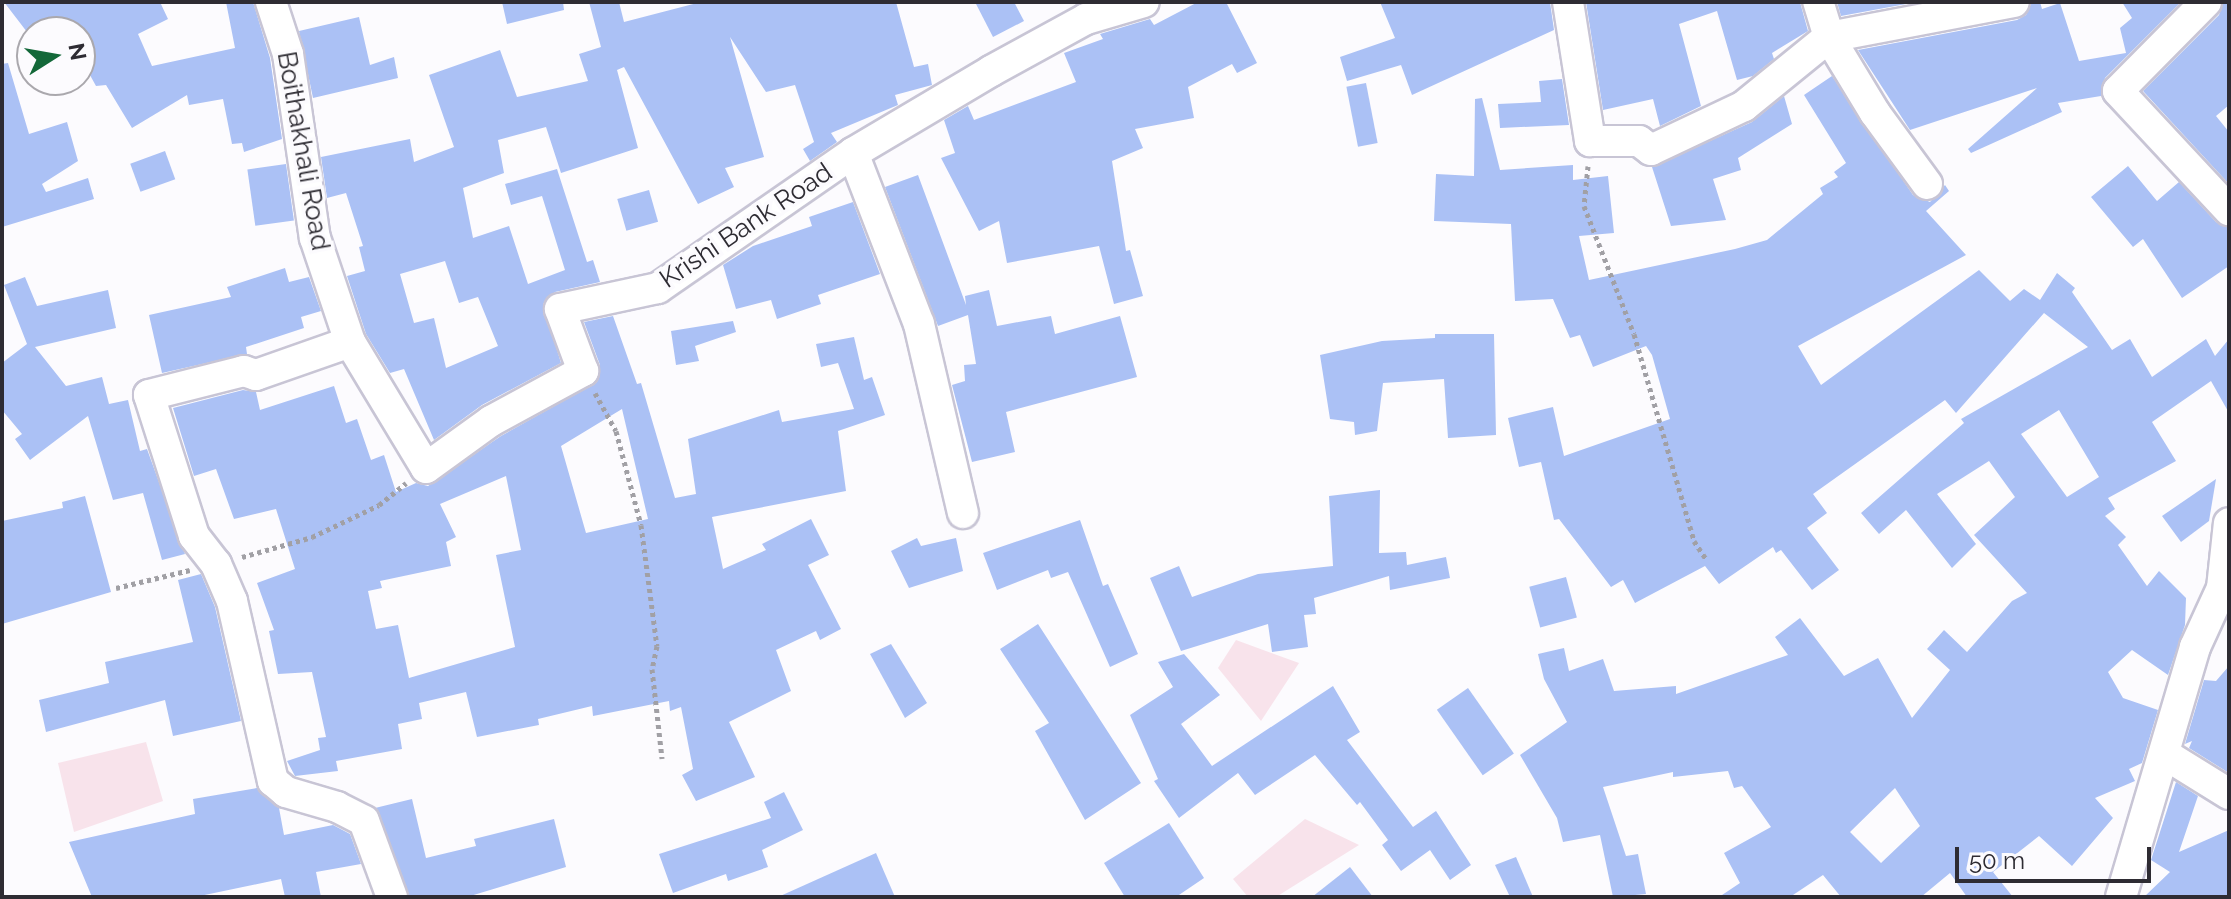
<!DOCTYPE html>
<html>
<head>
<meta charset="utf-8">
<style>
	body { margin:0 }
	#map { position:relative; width:2231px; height:899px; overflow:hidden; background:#fcfbfe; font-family:Raleway,sans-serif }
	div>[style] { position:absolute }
	.green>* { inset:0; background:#f8e3eb }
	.building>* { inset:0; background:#abc1f5; transform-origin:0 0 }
	.path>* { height:5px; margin-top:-2.5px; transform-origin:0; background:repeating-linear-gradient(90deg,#a1a0a5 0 4px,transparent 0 8px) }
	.roads { filter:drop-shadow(2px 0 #c8c5d5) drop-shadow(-2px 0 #c8c5d5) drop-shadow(0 2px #c8c5d5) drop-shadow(0 -2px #c8c5d5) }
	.minor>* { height:30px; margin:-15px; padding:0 15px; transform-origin:15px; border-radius:15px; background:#fff }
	span { translate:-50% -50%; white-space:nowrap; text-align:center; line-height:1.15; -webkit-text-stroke:7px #fcfbfe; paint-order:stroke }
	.street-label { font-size:26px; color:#2e2c33 }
	.frame { position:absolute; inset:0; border:4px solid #2e2c33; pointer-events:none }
	.north { position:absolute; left:16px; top:16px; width:80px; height:80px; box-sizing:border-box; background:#fcfbfe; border:2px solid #aaa8ad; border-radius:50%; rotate:79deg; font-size:22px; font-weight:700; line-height:32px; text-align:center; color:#2e2c33 }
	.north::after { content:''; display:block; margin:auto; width:28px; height:36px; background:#136839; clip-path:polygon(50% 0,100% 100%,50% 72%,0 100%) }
	.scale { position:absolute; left:1955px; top:847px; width:196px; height:36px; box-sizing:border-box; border:4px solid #2e2c33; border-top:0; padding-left:10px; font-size:24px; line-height:28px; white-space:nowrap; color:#2e2c33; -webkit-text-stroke:6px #fcfbfe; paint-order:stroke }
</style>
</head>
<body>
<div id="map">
	<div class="green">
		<div style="clip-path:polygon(1236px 640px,1299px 663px,1261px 721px,1218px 668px)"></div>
		<div style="clip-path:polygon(146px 742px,163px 801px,74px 832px,58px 763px)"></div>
		<div style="clip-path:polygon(1305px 819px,1359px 845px,1276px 897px,1248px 897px,1233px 879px)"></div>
	</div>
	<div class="building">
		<div style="clip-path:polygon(4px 2px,160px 2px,168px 19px,138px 34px,152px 66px,235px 48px,226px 2px,253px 2px,270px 58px,282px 139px,244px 152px,242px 143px,232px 144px,223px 99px,189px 105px,187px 95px,132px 128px,106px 85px,96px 86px,80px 57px,80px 32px,27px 32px)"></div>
		<div style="clip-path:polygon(502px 2px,563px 2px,564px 10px,507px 24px)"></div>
		<div style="clip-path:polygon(evenodd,589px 2px,619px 2px,624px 22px,701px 2px,896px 2px,914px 67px,928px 64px,932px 85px,895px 95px,898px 105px,831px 133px,837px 142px,810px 161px,803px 149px,814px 142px,795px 85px,766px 92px,730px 37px,764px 157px,725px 168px,734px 187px,698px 204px,624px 67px,617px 70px,638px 148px,561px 173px,546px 127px,498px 140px,504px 173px,463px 188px,473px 238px,509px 226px,528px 284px,565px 270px,542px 196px,511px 205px,505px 184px,557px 169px,587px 262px,593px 260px,600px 282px,555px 292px,543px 304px,561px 363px,482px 405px,434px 440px,404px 369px,390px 373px,366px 334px,347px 276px,365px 271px,359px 247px,363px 246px,346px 193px,327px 198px,321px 157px,410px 139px,414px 162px,454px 147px,429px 75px,500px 50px,517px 97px,588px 81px,579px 54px,601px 47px,589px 2px,445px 261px,459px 303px,478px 297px,498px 346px,446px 368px,434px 318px,414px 323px,400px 274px,445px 261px)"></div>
		<div style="clip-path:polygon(975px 2px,1014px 2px,1024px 21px,993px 37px)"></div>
		<div style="clip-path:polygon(1198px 2px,1226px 2px,1257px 63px,1237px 73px,1232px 64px,1188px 87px,1194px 118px,1135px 129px,1143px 148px,1112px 161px,1126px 251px,1130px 250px,1143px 296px,1114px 304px,1099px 246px,1007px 263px,999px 221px,979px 231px,941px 158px,955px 153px,944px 120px,968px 106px,974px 120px,1076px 82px,1064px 53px,1103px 39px,1100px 34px,1150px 19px,1154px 25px)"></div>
		<div style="clip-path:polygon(1380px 2px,1550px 2px,1554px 30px,1412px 95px,1401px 65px,1347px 81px,1340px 57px,1395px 38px)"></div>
		<div style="clip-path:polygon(1586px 2px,1800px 2px,1808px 31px,1772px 53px,1774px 59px,1753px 76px,1737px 80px,1717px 11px,1679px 24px,1701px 106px,1660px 126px,1653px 99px,1603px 110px)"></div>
		<div style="clip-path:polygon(1837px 2px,1917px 2px,1841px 16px)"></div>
		<div style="clip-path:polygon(2032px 2px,2040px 2px,2042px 9px,2060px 3px,2079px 61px,2126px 53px,2120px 28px,2132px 18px,2122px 2px,2181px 2px,2105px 78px,2101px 96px,2058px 103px,2062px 112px,1971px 153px,1968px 149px,2037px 88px,1910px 130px,1858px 50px,2017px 20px,2026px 15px)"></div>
		<div style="clip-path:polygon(2223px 2px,2229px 2px,2229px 105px,2216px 116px,2229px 132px,2229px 184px,2143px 91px,2219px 15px)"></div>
		<div style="clip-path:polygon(359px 17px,370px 65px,394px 57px,398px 78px,313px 98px,299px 31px)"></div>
		<div style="clip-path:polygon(8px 63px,29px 134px,67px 122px,78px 161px,42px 184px,46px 192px,88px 178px,94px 199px,2px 227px,2px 64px)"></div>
		<div style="clip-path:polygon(evenodd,1832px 76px,1913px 195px,1930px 202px,1945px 185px,1949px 191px,1926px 211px,1966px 255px,1798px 346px,1821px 385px,1979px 270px,2010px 301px,2024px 289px,2040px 300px,2057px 273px,2075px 288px,2072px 292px,2112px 350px,2130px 339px,2152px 377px,2206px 339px,2215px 356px,2229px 339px,2229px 413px,2211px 381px,2152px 422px,2176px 461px,2108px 498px,2115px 509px,2105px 516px,2126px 537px,2118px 545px,2147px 586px,2159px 571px,2186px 598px,2185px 625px,2168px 675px,2132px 650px,2108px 672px,2123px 698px,2158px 710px,2142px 763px,2129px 769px,2135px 781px,2095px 798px,2113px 818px,2072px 866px,2039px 836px,1993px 872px,2013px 897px,1967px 897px,1950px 873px,1921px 897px,1841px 897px,1823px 875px,1790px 897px,1719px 897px,1740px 883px,1724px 853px,1771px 827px,1742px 786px,1734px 788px,1728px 771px,1673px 777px,1673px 772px,1603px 787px,1626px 856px,1638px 854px,1646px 894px,1613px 897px,1600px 835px,1563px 842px,1557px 818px,1520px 755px,1567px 722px,1544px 679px,1538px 654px,1564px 648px,1569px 671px,1603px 659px,1614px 691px,1676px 686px,1676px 694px,1788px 655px,1775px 637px,1800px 618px,1844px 676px,1878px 658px,1912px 718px,1950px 670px,1927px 649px,1944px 630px,1967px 652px,2012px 601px,2027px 593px,1974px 535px,2015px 497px,1989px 461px,1937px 494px,1976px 544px,1952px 568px,1906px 510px,1879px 534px,1861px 513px,1964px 423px,1961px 419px,2088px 347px,2044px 313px,1956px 413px,1945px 400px,1813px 494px,1827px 513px,1807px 528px,1839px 570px,1812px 590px,1781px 550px,1776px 553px,1773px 547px,1719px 584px,1705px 566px,1635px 603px,1623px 580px,1611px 587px,1559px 519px,1554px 520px,1541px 462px,1519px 467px,1508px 418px,1553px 407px,1564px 456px,1670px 419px,1652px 355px,1646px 346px,1593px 367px,1580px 335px,1570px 338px,1553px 299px,1515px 301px,1511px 224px,1434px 221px,1436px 174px,1474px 176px,1475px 99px,1482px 98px,1500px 170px,1573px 165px,1573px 180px,1608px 176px,1614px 233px,1579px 236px,1589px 280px,1735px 249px,1767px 240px,1823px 194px,1820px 188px,1838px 177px,1834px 172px,1846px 163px,1804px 95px,1832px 76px,2059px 410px,2099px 477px,2067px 497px,2021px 434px,2059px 410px,1832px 76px,1895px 788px,1920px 826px,1881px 863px,1850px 832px,1895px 788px)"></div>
		<div style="clip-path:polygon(1562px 79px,1569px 125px,1500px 128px,1498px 104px,1541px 102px,1539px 81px)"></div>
		<div style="left:1366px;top:83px;width:61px;height:20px;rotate:79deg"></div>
		<div style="clip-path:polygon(1784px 96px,1792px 124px,1738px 158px,1741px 170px,1713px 179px,1726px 220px,1671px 226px,1652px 167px,1752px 122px)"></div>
		<div style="left:165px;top:151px;width:30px;height:37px;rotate:70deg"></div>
		<div style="left:286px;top:164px;width:57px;height:39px;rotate:82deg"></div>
		<div style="clip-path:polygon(2128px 166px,2157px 201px,2179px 182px,2216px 222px,2229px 228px,2229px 266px,2182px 298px,2143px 239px,2133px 247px,2091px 197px)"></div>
		<div style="clip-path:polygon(918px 175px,966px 305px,965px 296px,989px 290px,997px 326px,1051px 316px,1055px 334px,1120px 316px,1137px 377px,1006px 412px,1015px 452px,972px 462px,952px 385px,965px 381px,964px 365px,976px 364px,968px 315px,938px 326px,885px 187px)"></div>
		<div style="left:649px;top:190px;width:33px;height:33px;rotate:74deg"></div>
		<div style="clip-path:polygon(853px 202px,880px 274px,818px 295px,821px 304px,777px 319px,771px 300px,736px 309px,723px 265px,753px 246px,812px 226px,809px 217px)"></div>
		<div style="clip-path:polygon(285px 268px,289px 282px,309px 277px,321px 311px,301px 317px,304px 328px,246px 347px,247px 354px,162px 373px,149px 315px,231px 297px,227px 287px)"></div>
		<div style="clip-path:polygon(25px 277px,37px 306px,108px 290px,116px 328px,35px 347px,66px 386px,102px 377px,109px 404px,128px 400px,140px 451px,147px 449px,185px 554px,162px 560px,143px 493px,113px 500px,88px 416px,30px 460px,15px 439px,22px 434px,2px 410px,2px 363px,27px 344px,4px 285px)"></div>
		<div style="clip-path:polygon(evenodd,613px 316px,637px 384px,641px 383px,675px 498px,696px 494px,688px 439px,779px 410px,782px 422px,854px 409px,838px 363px,821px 367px,816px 344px,854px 337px,864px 380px,872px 377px,885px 415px,838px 431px,846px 491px,712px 517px,723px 569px,766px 550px,762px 544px,811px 519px,829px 555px,808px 565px,841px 629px,820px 640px,816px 631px,776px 650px,791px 691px,729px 722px,755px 777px,696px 801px,682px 775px,693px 769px,681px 707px,670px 711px,669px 701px,593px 716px,592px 706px,538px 719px,539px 725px,477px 737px,466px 692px,419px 703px,422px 719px,398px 724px,402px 749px,336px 761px,338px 771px,295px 776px,287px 761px,320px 750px,318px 738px,326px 737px,312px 672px,278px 674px,269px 631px,274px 630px,257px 583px,295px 569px,276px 509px,234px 519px,216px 469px,194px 476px,173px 408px,243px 390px,256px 392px,260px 410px,334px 386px,346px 423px,357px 419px,371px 460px,384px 455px,396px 492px,416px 483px,428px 486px,501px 436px,597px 382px,600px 365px,584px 322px,613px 316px,622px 409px,648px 519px,586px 533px,561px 446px,622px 409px,613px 316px,506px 476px,521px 550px,496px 555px,515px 647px,409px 678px,398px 625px,376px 629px,368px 591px,382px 588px,380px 581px,451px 566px,446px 542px,456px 537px,440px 504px,506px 476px)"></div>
		<div style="clip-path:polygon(733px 321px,736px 332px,695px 346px,699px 361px,676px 365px,671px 331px)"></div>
		<div style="clip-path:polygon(1435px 334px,1494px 334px,1496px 435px,1448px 438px,1444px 379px,1383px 383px,1377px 431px,1355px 435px,1354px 422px,1330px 419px,1320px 355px,1382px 341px,1435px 338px)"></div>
		<div style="clip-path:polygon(2216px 479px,2209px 521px,2181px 542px,2162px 516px)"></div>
		<div style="clip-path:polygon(1380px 490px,1379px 553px,1406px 552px,1407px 565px,1446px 557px,1450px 578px,1390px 590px,1389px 576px,1314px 598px,1316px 614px,1304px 615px,1308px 647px,1272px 652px,1268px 624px,1181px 651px,1150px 578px,1179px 566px,1192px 597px,1258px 574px,1333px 566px,1329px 496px)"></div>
		<div style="clip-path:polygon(85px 496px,111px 592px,2px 624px,2px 521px,63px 508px,62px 502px)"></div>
		<div style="clip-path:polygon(1080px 520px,1103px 586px,1108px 584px,1138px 654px,1110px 667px,1068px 572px,1051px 578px,1048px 570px,997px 590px,983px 553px)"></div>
		<div style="clip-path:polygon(917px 538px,921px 546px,956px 538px,963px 571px,909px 588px,891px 551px)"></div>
		<div style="clip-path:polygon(201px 574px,215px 607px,241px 721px,173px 736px,165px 700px,46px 732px,39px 700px,109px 683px,105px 662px,193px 642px,178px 580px)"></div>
		<div style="left:1566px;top:577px;width:42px;height:38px;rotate:75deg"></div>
		<div style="clip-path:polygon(1038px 624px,1141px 783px,1085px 820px,1035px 731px,1049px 723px,1000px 649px)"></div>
		<div style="clip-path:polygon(891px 644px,927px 703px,905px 718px,870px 654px)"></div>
		<div style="clip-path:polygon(1184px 654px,1220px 695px,1181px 724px,1212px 766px,1333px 686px,1360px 732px,1347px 740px,1413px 827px,1436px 811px,1471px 865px,1450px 880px,1430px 850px,1401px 871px,1382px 845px,1388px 840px,1360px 802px,1357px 805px,1315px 755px,1255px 795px,1238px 773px,1179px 818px,1154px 781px,1158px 779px,1130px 715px,1173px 687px,1158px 662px)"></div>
		<div style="clip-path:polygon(2229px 666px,2229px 773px,2189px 748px,2192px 741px,2185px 744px,2204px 680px,2216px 681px)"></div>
		<div style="left:1468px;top:688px;width:80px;height:38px;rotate:55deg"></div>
		<div style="clip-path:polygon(2176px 782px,2198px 796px,2179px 852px,2229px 830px,2229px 897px,2144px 897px,2170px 872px,2151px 860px)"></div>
		<div style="clip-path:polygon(257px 788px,279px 808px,284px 835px,333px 825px,350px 834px,361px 864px,316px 872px,321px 897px,285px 897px,281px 879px,195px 897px,92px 897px,69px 842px,195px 814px,193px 799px)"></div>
		<div style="clip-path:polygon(784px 792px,803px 830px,762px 850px,768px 867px,728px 881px,726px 874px,673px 893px,659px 854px,771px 818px,764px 802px)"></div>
		<div style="clip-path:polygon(412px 799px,426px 858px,476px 846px,474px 839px,554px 819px,566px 867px,467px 897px,410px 897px,375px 808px)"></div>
		<div style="clip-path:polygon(1169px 823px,1204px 878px,1176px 897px,1125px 897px,1104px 863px)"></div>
		<div style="clip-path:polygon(876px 853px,895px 897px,778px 897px)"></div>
		<div style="clip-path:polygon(1516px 857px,1533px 897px,1510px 897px,1495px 865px)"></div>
		<div style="clip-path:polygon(1350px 867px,1373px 897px,1312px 897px)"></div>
	</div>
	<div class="path">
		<div style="left:1588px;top:166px;width:40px;rotate:95.7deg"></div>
		<div style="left:1584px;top:206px;width:137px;rotate:68.7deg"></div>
		<div style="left:1634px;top:334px;width:216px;rotate:73.8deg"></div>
		<div style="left:1694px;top:541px;width:23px;rotate:56deg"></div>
		<div style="left:595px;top:393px;width:43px;rotate:61.1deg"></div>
		<div style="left:616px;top:431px;width:97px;rotate:75.1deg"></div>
		<div style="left:641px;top:525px;width:122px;rotate:82.5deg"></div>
		<div style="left:657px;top:646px;width:24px;rotate:102deg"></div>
		<div style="left:652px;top:669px;width:90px;rotate:83.6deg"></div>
		<div style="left:242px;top:557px;width:73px;rotate:-15.9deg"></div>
		<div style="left:312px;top:537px;width:74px;rotate:-25.5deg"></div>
		<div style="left:379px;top:505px;width:35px;rotate:-39deg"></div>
		<div style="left:116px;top:588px;width:76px;rotate:-13.7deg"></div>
	</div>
	<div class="roads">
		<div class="minor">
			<div style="left:271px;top:2px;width:55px;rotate:71.9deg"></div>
			<div style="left:288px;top:54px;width:186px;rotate:81.7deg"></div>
			<div style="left:315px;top:238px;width:110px;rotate:71.4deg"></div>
			<div style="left:350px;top:342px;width:147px;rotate:58.9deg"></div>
			<div style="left:426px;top:468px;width:80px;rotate:-35.9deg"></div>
			<div style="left:491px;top:421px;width:105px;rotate:-28.5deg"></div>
			<div style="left:583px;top:371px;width:66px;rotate:-110.4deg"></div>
			<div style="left:560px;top:309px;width:100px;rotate:-12.1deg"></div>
			<div style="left:658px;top:288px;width:237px;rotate:-34.7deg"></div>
			<div style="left:853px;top:153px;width:161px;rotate:-30.7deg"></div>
			<div style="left:991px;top:71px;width:108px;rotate:-28.7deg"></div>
			<div style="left:1086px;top:19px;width:60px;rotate:-16.3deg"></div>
			<div style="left:1568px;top:2px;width:141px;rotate:81deg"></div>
			<div style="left:1590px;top:141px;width:49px"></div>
			<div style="left:1639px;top:141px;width:15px;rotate:37deg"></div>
			<div style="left:1651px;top:150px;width:103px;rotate:-25.3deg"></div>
			<div style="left:1744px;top:106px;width:109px;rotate:-39.1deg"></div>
			<div style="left:1829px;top:37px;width:37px;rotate:-107deg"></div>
			<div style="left:2206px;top:2px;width:125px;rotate:134.7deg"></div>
			<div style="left:2118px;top:91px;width:163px;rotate:47deg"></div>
			<div style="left:853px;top:153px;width:183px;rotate:68.9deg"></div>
			<div style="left:919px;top:324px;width:194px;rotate:76.9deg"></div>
			<div style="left:1927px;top:184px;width:88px;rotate:-126.2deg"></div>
			<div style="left:1875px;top:113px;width:89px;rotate:-121.2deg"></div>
			<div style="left:1829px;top:37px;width:188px;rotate:-10.7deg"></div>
			<div style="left:350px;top:342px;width:100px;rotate:160.7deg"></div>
			<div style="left:256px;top:375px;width:13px;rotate:-162deg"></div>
			<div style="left:244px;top:371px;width:98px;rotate:165.8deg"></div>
			<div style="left:149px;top:395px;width:148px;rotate:72.3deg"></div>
			<div style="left:194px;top:536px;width:36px;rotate:52deg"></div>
			<div style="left:216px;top:564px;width:40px;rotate:66.6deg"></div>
			<div style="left:232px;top:601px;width:185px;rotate:77.2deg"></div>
			<div style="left:273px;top:781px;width:17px;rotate:40deg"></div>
			<div style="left:286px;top:792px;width:53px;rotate:16.4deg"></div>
			<div style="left:337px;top:807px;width:30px;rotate:27deg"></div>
			<div style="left:364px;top:821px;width:81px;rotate:69.8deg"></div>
			<div style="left:2166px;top:755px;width:74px;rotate:31.8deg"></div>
			<div style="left:2121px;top:897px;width:261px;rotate:-73.5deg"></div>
			<div style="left:2195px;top:647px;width:65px;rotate:-65.4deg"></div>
			<div style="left:2222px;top:588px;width:65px;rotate:-83.9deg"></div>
		</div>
	</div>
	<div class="street-label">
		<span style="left:303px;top:151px;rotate:80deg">Boithakhali Road</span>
		<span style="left:746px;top:226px;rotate:-34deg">Krishi Bank Road</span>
	</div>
	<div class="frame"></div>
	<div class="north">N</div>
	<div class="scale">50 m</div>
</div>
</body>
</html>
